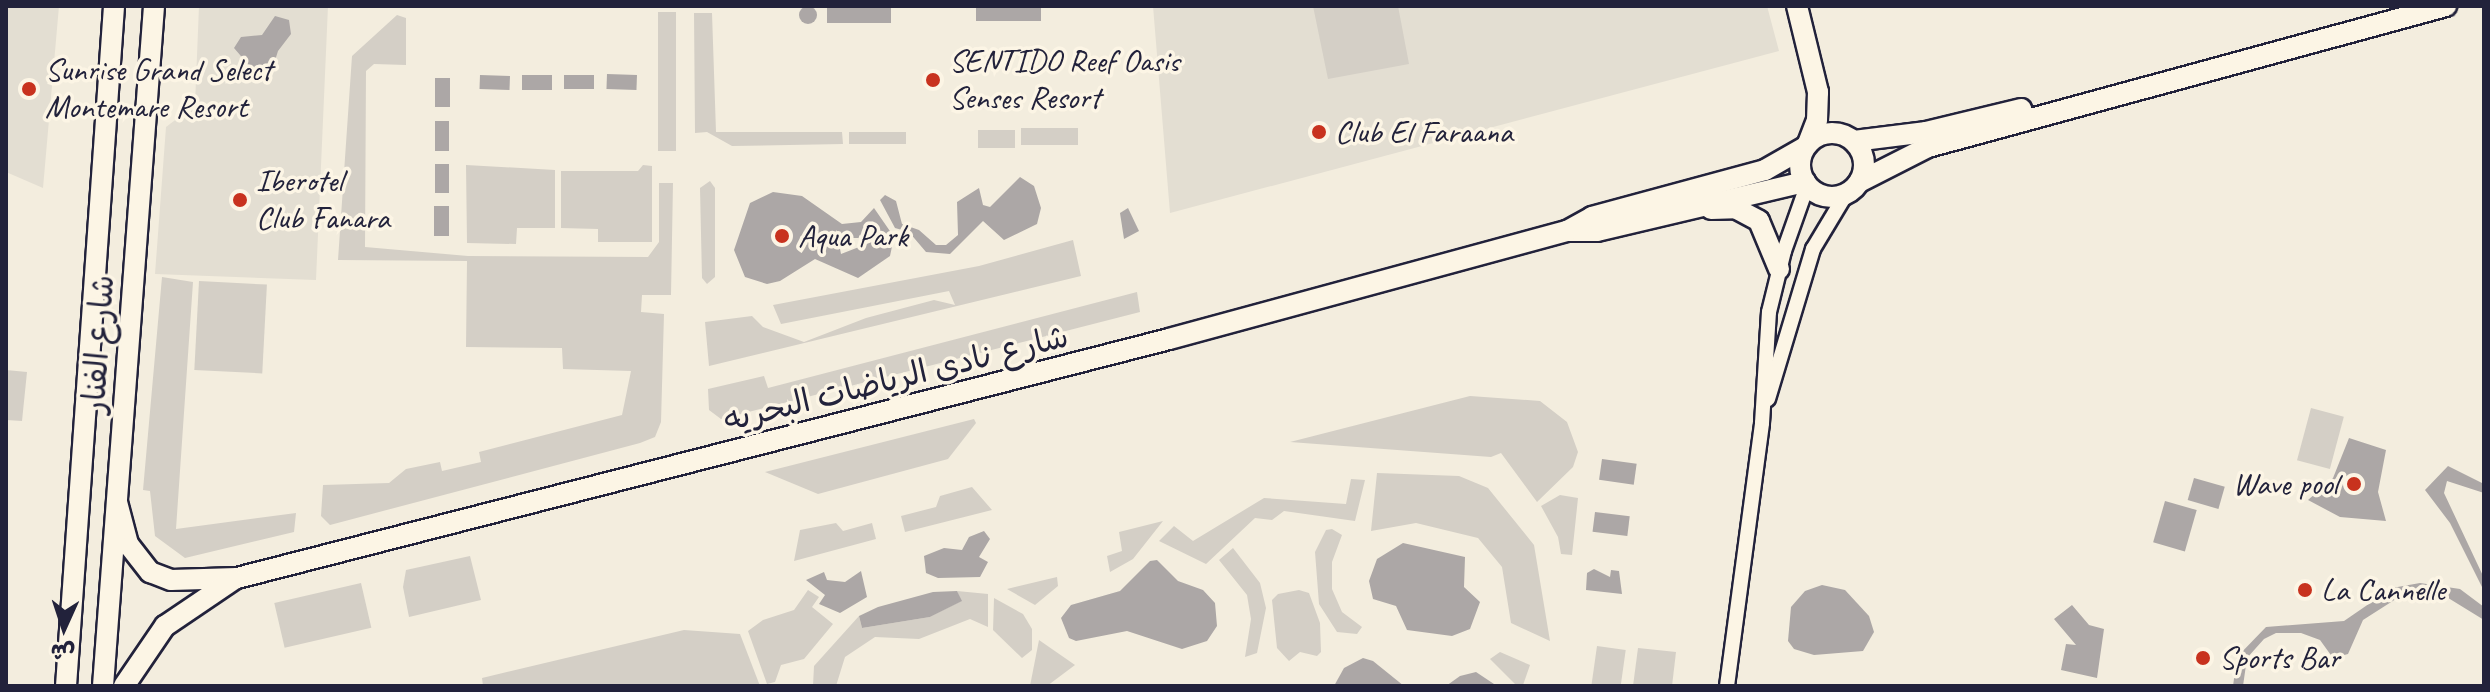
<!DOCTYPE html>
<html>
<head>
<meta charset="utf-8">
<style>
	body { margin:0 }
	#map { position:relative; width:2490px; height:692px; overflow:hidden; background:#f3edde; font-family:Caveat,"Playpen Sans Arabic",sans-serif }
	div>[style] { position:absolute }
	.built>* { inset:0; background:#e3ded2 }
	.green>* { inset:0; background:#d4cfc6; transform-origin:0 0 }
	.water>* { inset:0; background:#aca7a6; transform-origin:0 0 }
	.round { border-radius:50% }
	.roads { filter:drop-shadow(2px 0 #22223b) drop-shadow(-2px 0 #22223b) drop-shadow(0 2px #22223b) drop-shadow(0 -2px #22223b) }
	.minor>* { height:14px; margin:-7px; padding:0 7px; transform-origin:7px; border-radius:7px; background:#fcf5e5 }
	.secondary>* { height:20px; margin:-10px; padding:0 10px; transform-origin:10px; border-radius:10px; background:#fcf5e5 }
	.secondary>.ring { margin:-10px; padding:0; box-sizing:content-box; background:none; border:20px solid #fcf5e5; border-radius:50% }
	.dots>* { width:22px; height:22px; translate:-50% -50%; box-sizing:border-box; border:4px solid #fcf5e5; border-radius:50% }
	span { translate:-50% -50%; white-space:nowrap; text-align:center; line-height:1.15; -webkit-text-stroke:7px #fcf5e5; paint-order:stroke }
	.poi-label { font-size:32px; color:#22223b }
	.left { translate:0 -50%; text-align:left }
	.right { translate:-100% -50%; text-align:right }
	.street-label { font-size:32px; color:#22223b }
	.frame { position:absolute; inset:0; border:8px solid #22223b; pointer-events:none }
	.north { position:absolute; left:24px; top:588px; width:80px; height:80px; -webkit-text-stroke:6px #fcf5e5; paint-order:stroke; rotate:183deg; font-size:22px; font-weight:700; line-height:32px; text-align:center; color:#22223b }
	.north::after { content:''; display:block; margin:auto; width:28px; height:36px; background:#22223b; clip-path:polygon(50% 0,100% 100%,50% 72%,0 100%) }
</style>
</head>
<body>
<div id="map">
	<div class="built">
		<div style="clip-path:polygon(6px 6px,59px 6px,43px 188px,6px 172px)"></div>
		<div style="clip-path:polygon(199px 6px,328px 6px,316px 280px,155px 274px,166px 127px,195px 105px)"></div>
		<div style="clip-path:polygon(1153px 6px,1767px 6px,1779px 51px,1170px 213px)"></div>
	</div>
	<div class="green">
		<div style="clip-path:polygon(1313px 6px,1398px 6px,1409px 64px,1328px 79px)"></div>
		<div style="left:658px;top:12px;width:18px;height:139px"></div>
		<div style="clip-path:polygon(694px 13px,712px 13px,716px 132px,842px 132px,843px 144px,732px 146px,707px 132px,695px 133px)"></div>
		<div style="clip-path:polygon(397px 15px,406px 18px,406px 65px,374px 64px,366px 71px,365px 247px,468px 256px,648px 257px,659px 242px,659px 183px,673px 183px,671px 295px,642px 295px,641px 312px,664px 314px,661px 422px,655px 437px,640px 443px,330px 525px,321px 516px,323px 485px,389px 483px,406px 469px,440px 462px,442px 471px,481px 462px,479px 452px,622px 415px,631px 371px,563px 369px,562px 348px,466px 347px,467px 261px,338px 260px,352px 56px)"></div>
		<div style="left:1078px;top:128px;width:17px;height:57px;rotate:90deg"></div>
		<div style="left:978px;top:130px;width:37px;height:18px"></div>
		<div style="left:849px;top:132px;width:57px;height:12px"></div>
		<div style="clip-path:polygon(466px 165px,555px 170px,555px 228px,517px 228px,516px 244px,467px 243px)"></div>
		<div style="clip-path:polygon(643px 165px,652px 166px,652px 242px,598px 242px,598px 229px,561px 228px,561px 171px,638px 171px)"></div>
		<div style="clip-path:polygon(710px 181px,715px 188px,715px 277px,707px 284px,702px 278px,700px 188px)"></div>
		<div style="clip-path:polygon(1073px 240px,1081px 276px,709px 366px,705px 322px,752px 316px,763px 327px,804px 342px,866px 318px,934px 300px,955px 305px,949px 291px,781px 324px,773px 305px,979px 266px)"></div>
		<div style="clip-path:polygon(162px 277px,193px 282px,176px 529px,296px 513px,294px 532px,185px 558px,155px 536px,150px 491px,143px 490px)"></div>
		<div style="left:199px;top:281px;width:68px;height:89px;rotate:3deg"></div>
		<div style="clip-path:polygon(1137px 292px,1140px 312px,721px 419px,709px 410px,708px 389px,764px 376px,768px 388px)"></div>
		<div style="clip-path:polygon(6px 370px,27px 372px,22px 421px,6px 420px)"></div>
		<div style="clip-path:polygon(1470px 396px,1540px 401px,1567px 422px,1578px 452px,1573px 467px,1537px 502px,1501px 453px,1491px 457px,1290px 442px)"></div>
		<div style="left:2311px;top:408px;width:34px;height:54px;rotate:15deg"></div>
		<div style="clip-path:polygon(974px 419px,976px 423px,948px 459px,818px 494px,765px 472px)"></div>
		<div style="clip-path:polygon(1377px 473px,1459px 476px,1488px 488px,1534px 545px,1550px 641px,1511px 623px,1502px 567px,1478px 538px,1416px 523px,1371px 531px)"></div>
		<div style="clip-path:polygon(1351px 479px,1365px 480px,1355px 521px,1284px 511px,1272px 520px,1255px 518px,1206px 564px,1159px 541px,1174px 526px,1193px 541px,1264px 498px,1346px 504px)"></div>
		<div style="clip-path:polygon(972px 487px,992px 510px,905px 532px,901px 516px,936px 507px,940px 496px)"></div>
		<div style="clip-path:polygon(1560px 495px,1578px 498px,1572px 555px,1561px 554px,1558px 537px,1541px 506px)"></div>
		<div style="clip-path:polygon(1163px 521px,1133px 559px,1110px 572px,1107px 556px,1122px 551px,1119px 532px)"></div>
		<div style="clip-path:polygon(836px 523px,843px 531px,872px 523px,876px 539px,794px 561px,800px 530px)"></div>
		<div style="clip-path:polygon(1332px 529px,1342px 535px,1332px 562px,1332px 589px,1342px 612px,1362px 627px,1357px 634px,1337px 632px,1319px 604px,1315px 552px,1326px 530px)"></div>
		<div style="clip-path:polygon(1233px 548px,1260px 583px,1266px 608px,1257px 653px,1245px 657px,1251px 619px,1247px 595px,1219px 560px)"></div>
		<div style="clip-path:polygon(470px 556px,481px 600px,409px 617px,403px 587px,406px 570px)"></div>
		<div style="clip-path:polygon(1057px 577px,1058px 586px,1035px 605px,1007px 589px)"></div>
		<div style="left:361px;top:583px;width:46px;height:89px;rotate:77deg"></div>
		<div style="clip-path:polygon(808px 590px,819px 597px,812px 607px,833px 624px,804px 659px,781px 665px,775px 682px,767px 684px,748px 631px,763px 620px,794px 610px)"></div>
		<div style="clip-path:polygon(1299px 590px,1309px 593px,1320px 623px,1321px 652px,1317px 656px,1300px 652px,1289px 661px,1277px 648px,1272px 600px,1278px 594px)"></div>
		<div style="clip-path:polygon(957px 591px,988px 594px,988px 627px,970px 619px,919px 639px,875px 637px,845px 657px,836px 686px,813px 686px,814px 666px,859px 616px,862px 628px,930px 617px,961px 601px)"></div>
		<div style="clip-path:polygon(994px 598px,1023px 614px,1032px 629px,1032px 650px,1022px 658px,993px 630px)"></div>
		<div style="clip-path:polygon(684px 630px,740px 634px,760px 686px,483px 686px,482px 678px)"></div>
		<div style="clip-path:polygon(1039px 640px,1075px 665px,1047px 686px,1030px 686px)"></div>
		<div style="left:1597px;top:646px;width:29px;height:40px;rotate:8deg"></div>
		<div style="clip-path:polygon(1638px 648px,1676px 652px,1672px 686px,1633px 686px)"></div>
		<div style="clip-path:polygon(1500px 652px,1530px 665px,1523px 685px,1515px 684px,1490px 659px)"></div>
	</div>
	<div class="water">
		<div class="round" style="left:799px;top:6px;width:18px;height:18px"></div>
		<div style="left:827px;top:6px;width:64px;height:17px"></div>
		<div style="left:976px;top:6px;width:65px;height:15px"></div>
		<div style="clip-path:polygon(275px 16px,289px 20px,291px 34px,278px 51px,272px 70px,259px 77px,234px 48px,241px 37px,262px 35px)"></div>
		<div style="left:607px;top:74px;width:30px;height:15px;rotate:2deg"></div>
		<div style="left:480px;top:75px;width:30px;height:14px;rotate:2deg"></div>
		<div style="left:522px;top:75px;width:30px;height:15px"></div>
		<div style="left:564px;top:75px;width:30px;height:14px"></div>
		<div style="left:435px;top:78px;width:15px;height:29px"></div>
		<div style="left:435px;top:121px;width:14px;height:30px"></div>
		<div style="left:435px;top:164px;width:14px;height:29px"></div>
		<div style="clip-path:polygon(1020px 177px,1034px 186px,1041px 208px,1037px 224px,1004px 240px,983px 221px,950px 254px,926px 252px,909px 232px,895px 228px,880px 200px,885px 195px,896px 201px,902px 224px,919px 230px,936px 245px,946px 245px,958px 235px,957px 202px,979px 188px,983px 205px,990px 207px)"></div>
		<div style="clip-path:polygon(evenodd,773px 192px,802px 196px,842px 224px,861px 222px,874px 208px,894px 237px,890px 256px,858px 278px,815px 259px,780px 281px,767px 284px,745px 277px,734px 250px,750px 203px,773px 192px,872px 229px,880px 233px,877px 240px,841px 254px,838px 238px,858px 238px,872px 229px)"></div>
		<div style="left:434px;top:206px;width:15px;height:30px"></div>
		<div style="clip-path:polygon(1128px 208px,1139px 231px,1124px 239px,1120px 213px)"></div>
		<div style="clip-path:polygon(2349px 438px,2386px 450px,2378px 492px,2386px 521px,2340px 517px,2308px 500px,2333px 478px)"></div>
		<div style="left:1602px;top:459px;width:35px;height:21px;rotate:8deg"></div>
		<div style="clip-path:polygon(2448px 466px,2484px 484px,2484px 493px,2447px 481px,2444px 493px,2484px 578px,2484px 591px,2450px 523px,2425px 490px)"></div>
		<div style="left:2194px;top:478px;width:32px;height:23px;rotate:16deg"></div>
		<div style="left:2165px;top:501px;width:33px;height:43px;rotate:16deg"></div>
		<div style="left:1595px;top:512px;width:35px;height:20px;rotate:7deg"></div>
		<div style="clip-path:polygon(984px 531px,990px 539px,979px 557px,988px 562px,980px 577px,938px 578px,926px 573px,924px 556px,944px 548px,962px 550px,969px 537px)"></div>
		<div style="clip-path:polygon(1403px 543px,1465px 557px,1464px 587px,1480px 602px,1470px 629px,1452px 636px,1407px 630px,1396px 606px,1373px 599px,1369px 581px,1377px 559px)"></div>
		<div style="clip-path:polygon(1157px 560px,1178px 581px,1203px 590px,1215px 603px,1217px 626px,1207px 641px,1182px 649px,1127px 631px,1076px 641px,1069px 638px,1061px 618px,1071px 605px,1120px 591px,1150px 561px)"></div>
		<div style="clip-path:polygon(1594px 569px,1610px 577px,1611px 570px,1619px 571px,1622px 594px,1586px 590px,1587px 573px)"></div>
		<div style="clip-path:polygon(861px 571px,867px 597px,840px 613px,819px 604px,825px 595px,806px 580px,824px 572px,827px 580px,845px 582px)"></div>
		<div style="clip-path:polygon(2420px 583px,2460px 589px,2484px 607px,2484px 620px,2445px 596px,2399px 597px,2363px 620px,2348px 654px,2333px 658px,2320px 640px,2301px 633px,2276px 633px,2264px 639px,2247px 658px,2243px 686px,2233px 686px,2237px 657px,2266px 627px,2344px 621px,2392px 588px)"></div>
		<div style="clip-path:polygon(1822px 585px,1845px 590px,1869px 616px,1874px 632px,1863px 651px,1814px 655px,1794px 649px,1788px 641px,1791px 607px,1805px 591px)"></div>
		<div style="clip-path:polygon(957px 591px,962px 601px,930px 617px,862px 628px,859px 616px,878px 607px,933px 592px)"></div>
		<div style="clip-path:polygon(2072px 605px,2089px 625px,2104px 629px,2097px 678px,2061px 670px,2066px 644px,2076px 645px,2054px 619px)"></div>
		<div style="clip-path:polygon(1363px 658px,1373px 661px,1404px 686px,1334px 686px,1344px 668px)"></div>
		<div style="clip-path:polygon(1476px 672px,1497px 686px,1446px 686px,1460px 676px)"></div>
	</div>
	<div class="roads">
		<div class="minor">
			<div style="left:1768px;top:399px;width:157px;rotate:-73.3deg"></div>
			<div style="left:1813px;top:249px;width:64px;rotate:-59deg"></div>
			<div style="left:1727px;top:686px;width:265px;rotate:-82.4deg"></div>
			<div style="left:1762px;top:423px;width:111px;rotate:-86.4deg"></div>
			<div style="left:1769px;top:312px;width:63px;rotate:-76.2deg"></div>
			<div style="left:1784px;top:251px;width:69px;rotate:-70.5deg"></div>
		</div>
		<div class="secondary">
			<div style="left:1797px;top:6px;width:89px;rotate:76.3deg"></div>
			<div style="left:1818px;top:92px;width:28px;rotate:92deg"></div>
			<div style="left:1817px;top:120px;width:25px;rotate:111deg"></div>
			<div class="ring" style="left:1800px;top:133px;width:44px;height:44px"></div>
			<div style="left:1854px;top:141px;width:73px;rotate:-7.1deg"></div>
			<div style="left:1926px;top:132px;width:98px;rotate:-13.6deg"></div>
			<div style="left:1859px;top:182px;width:77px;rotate:-26.9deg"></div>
			<div style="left:1928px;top:147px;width:537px;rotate:-15.23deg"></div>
			<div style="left:1711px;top:209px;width:24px;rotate:-2deg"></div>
			<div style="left:1735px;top:208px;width:27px;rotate:28deg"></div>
			<div style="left:1759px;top:221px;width:52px;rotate:67.4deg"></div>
			<div style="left:1567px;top:231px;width:30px"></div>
			<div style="left:1597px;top:231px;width:214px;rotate:-13.3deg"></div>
			<div style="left:117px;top:502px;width:43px;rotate:75.3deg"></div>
			<div style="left:128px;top:544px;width:36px;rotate:52deg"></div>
			<div style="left:150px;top:572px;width:22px;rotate:21deg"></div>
			<div style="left:171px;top:580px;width:66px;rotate:-1.7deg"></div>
			<div style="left:237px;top:578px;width:962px;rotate:-14.38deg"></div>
			<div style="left:1169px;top:339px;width:412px;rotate:-15.2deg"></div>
			<div style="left:1567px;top:231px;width:29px;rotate:-29deg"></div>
			<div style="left:1592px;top:217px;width:179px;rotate:-15.2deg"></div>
			<div style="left:1765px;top:170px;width:46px;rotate:-29.9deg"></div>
			<div style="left:66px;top:686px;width:682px;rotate:-85.96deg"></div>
			<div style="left:103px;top:686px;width:682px;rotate:-85.71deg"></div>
			<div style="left:124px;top:686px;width:73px;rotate:-55.7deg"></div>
			<div style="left:165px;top:626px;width:82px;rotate:-34.1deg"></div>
		</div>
	</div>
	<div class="dots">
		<div style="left:933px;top:80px;background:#c8321e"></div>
		<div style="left:29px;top:89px;background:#c8321e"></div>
		<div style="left:1319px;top:132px;background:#c8321e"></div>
		<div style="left:240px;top:200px;background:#c8321e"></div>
		<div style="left:782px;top:236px;background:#c8321e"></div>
		<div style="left:2354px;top:484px;background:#c8321e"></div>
		<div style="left:2305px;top:590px;background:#c8321e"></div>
		<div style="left:2203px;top:658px;background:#c8321e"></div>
	</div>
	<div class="poi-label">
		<span class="left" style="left:949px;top:80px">SENTIDO Reef Oasis<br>Senses Resort</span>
		<span class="left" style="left:45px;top:89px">Sunrise Grand Select<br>Montemare Resort</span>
		<span class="left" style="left:1335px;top:132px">Club El Faraana</span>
		<span class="left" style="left:256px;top:200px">Iberotel<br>Club Fanara</span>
		<span class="left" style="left:798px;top:236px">Aqua Park</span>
		<span class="right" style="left:2338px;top:484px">Wave pool</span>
		<span class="left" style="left:2321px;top:590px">La Cannelle</span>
		<span class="left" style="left:2219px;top:658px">Sports Bar</span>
	</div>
	<div class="street-label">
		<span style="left:99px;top:344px;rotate:-86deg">شارع الفنار</span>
		<span style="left:896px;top:379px;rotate:-14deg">شارع نادى الرياضات البحريه</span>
	</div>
	<div class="frame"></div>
	<div class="north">ش</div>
</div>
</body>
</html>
